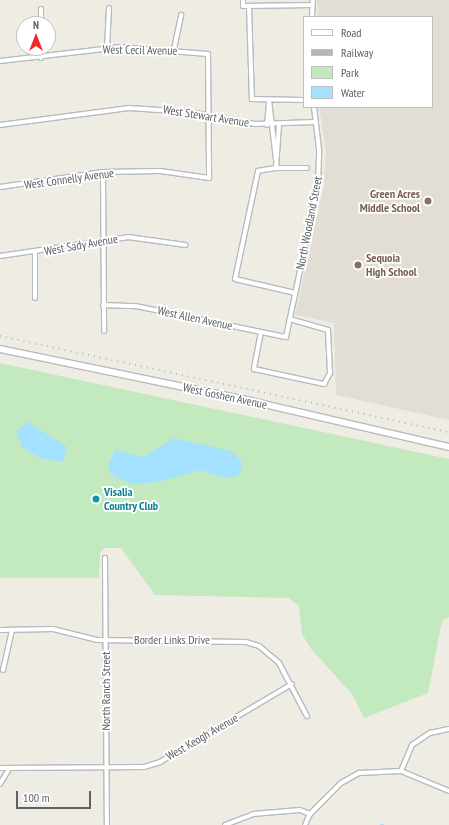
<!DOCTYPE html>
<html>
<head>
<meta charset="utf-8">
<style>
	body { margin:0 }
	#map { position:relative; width:449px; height:825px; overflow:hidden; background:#efece4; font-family:"PT Sans Narrow",sans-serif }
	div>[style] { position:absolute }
	.education>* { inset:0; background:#e2ddd5 }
	.green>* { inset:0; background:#c3e9bf }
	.water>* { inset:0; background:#a4e1ff }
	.stream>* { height:1.5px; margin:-0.75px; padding:0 0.75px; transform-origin:0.75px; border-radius:0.75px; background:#a4e1ff }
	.roads { filter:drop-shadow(1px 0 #b6bbbf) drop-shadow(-1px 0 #b6bbbf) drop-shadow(0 1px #b6bbbf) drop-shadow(0 -1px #b6bbbf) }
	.street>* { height:4px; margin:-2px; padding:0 2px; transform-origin:2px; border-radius:2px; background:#fff }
	.secondary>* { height:6px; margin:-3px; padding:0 3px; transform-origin:3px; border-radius:3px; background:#fff }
	.rail>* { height:1.5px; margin-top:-0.75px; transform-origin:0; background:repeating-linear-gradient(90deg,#b5b6b7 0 1px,transparent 0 6px) }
	.dots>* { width:11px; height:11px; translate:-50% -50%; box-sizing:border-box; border:2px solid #fff; border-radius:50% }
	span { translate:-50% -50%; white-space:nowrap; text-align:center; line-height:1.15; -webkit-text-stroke:3.5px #fff; paint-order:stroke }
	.street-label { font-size:12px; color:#5c6166 }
	.education-label { font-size:12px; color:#785e54; font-weight:700 }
	.right { translate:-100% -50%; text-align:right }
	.left { translate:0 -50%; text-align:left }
	.culture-label { font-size:12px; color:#0d838f; font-weight:700 }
	.legend { position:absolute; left:303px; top:16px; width:130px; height:92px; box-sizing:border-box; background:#fff; border:1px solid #bec0c2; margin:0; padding:5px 7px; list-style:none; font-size:12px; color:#5c6166 }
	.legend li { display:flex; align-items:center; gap:8px; height:20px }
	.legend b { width:20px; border:1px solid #bec0c2 }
	.north { position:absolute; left:16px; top:16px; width:40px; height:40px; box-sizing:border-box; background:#fff; border:1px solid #bec0c2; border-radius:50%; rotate:0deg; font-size:11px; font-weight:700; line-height:16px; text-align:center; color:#5c6166 }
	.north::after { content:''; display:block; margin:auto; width:14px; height:18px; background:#f52529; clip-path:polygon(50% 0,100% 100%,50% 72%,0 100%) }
	.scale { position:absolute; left:16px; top:791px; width:75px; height:18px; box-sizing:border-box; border:2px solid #5c6166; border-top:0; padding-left:5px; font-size:12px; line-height:14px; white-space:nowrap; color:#5c6166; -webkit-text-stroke:3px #fff; paint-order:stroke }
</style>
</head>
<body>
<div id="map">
	<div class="education">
		<div style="clip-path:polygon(317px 0,449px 0,449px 420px,336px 395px,334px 323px,295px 315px,324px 185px,326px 151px,319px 107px,432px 107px,432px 17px,318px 17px)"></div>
	</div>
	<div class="green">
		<div style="clip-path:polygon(0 363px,449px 459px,449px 617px,442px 621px,428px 693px,364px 718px,352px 694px,311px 649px,302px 634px,299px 606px,289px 598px,155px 595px,121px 548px,104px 548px,100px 553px,99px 578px,0 578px)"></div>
	</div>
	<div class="water">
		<div style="clip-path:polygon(28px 422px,67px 447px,63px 462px,40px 458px,22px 447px,16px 431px)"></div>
		<div style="clip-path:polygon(174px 438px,230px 451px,241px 460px,241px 471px,237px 476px,225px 478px,200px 470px,158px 482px,131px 484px,111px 475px,108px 465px,115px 450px,143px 457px)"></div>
	</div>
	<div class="stream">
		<div style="left:381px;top:825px;width:2px"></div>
	</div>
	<div class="roads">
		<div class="street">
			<div style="left:243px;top:0;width:6px;rotate:90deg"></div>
			<div style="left:243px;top:6px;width:69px;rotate:-0.8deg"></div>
			<div style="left:249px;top:6px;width:93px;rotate:88.2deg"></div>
			<div style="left:252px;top:99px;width:50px;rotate:1.1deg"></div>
			<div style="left:41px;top:9px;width:15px;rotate:90deg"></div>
			<div style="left:312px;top:17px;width:17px;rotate:-87deg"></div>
			<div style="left:41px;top:48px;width:10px;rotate:90deg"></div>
			<div style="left:107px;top:48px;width:40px;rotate:-87.1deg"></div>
			<div style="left:174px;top:49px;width:35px;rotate:-78deg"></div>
			<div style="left:0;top:61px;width:122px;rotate:-6.6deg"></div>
			<div style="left:121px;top:47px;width:87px;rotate:4.6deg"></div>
			<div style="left:208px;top:54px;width:124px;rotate:89.5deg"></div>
			<div style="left:209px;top:178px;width:49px;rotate:-171.9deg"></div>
			<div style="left:160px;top:171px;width:57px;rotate:179deg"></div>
			<div style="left:103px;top:172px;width:104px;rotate:171.7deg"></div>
			<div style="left:0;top:125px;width:130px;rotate:-7.5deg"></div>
			<div style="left:129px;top:108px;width:61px;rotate:3.8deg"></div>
			<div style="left:190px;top:112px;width:66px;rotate:10.5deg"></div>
			<div style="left:255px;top:124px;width:61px;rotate:-1.9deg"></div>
			<div style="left:267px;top:125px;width:25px;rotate:-85deg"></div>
			<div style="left:269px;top:100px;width:60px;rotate:83.3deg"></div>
			<div style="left:279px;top:125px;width:43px;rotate:94deg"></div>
			<div style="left:276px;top:168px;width:31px"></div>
			<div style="left:276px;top:168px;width:18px;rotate:171deg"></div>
			<div style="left:258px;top:171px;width:110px;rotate:102deg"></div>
			<div style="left:235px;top:279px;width:62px;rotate:13.1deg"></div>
			<div style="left:103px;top:172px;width:159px;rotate:89.6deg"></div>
			<div style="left:35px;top:253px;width:45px;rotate:90deg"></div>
			<div style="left:0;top:256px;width:129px;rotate:-8.4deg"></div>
			<div style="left:128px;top:237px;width:58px;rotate:8deg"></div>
			<div style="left:103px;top:305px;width:33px;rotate:2deg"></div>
			<div style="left:136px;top:306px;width:153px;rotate:11.7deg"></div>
			<div style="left:286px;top:337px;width:155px;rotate:-78.1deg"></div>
			<div style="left:318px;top:185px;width:36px;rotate:-88deg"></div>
			<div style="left:319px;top:149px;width:42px;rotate:-96.8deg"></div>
			<div style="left:261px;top:332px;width:38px;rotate:101deg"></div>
			<div style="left:254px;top:369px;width:72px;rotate:12.1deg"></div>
			<div style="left:324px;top:384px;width:13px;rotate:-61deg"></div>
			<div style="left:330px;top:373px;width:43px;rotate:-92.7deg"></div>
			<div style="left:328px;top:330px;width:40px;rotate:-164deg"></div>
			<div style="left:105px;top:558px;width:267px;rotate:89.6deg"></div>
			<div style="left:0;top:630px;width:53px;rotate:-1.1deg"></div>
			<div style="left:53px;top:629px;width:45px;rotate:14deg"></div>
			<div style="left:97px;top:640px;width:149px;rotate:0.8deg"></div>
			<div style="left:246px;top:642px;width:14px;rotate:17deg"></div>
			<div style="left:259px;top:646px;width:26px;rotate:40deg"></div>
			<div style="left:279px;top:663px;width:60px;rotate:62.2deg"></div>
			<div style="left:3px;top:670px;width:41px;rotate:-77.3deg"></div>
			<div style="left:0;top:768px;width:144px;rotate:-0.4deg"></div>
			<div style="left:144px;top:767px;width:17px;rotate:-17deg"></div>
			<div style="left:160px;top:762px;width:153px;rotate:-30.6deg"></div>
			<div style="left:401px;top:771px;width:28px;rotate:-67deg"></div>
			<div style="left:412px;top:745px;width:22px;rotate:-34deg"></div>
			<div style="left:430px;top:733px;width:19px;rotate:-12deg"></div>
			<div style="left:0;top:784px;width:17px;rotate:-59deg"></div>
			<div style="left:225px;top:825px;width:30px;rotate:-21deg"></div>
			<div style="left:253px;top:814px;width:47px;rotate:-4.9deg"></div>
			<div style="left:300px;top:810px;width:11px;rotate:22deg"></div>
			<div style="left:305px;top:825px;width:12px;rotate:-66deg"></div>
			<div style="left:310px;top:814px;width:44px;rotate:-45deg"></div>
			<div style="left:341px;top:783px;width:21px;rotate:-29deg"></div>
			<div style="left:359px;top:773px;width:42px;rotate:-2.7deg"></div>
			<div style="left:401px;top:771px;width:52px;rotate:22.6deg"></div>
		</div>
		<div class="secondary">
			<div style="left:0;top:349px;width:256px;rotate:11.7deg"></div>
			<div style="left:251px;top:401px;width:203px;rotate:13.1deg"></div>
		</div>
	</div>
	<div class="rail">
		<div style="left:0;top:336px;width:459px;rotate:12.1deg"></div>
	</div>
	<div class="dots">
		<div style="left:428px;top:201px;background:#8d6e63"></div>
		<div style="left:358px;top:265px;background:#8d6e63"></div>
		<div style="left:96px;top:499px;background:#0f9aa8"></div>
	</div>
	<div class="street-label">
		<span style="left:140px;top:50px;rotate:1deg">West Cecil Avenue</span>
		<span style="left:206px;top:116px;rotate:9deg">West Stewart Avenue</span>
		<span style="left:69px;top:179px;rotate:-8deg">West Connelly Avenue</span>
		<span style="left:309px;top:223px;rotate:-79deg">North Woodland Street</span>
		<span style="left:81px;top:245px;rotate:-10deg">West Sady Avenue</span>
		<span style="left:195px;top:318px;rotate:12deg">West Allen Avenue</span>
		<span style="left:225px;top:396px;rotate:12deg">West Goshen Avenue</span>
		<span style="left:172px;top:640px">Border Links Drive</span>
		<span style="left:106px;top:691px;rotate:-90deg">North Ranch Street</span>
		<span style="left:202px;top:737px;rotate:-30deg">West Keogh Avenue</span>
	</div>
	<div class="education-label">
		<span class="right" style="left:420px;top:201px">Green Acres<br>Middle School</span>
		<span class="left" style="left:366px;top:265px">Sequoia<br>High School</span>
	</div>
	<div class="culture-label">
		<span class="left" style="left:104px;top:499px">Visalia<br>Country Club</span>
	</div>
	<ul class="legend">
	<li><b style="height:5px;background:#fff"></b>Road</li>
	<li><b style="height:5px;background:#b5b6b7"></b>Railway</li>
	<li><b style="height:11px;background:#c3e9bf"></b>Park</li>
	<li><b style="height:11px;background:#a4e1ff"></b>Water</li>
	</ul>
	<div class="north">N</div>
	<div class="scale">100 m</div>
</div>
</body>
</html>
